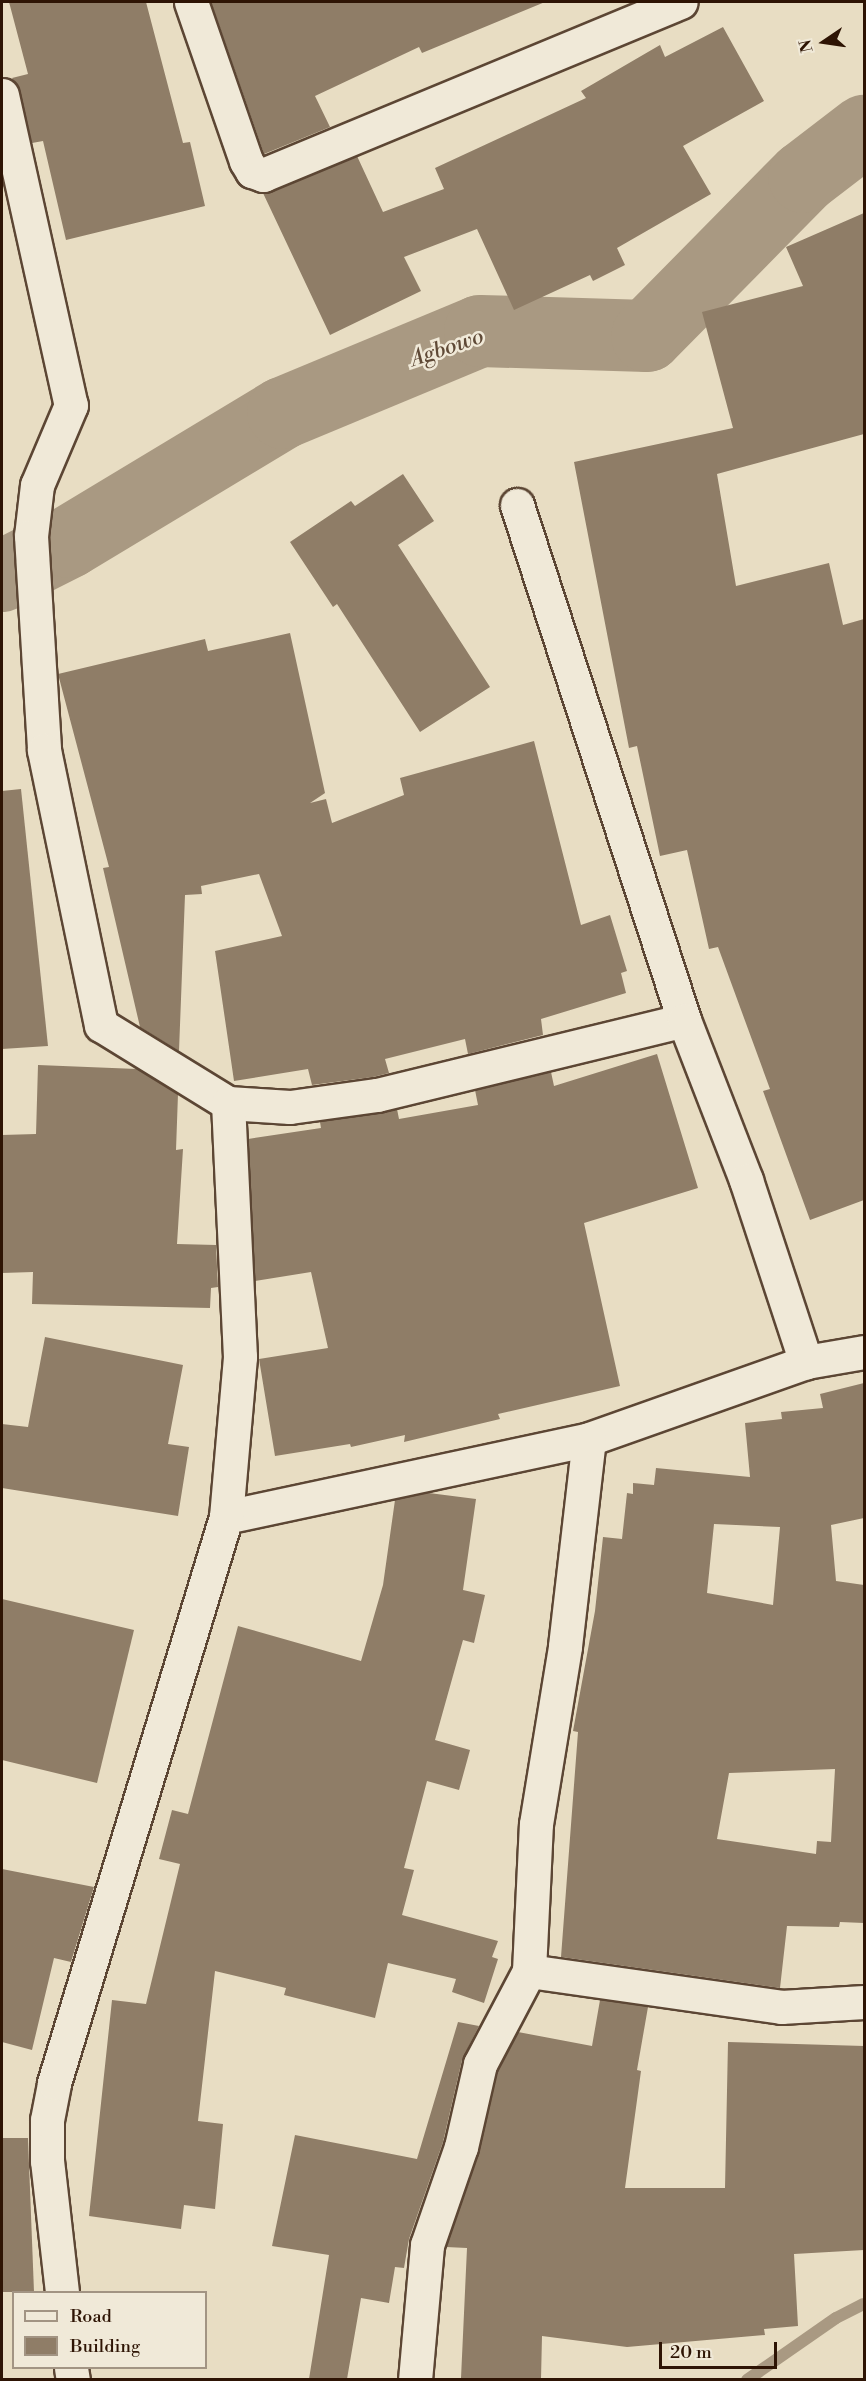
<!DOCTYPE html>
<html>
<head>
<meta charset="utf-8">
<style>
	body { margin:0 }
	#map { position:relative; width:866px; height:2381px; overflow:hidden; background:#e8ddc3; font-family:"Libre Bodoni",serif }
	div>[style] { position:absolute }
	.stream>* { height:12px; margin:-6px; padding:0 6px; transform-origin:6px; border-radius:6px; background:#a99982 }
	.river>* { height:72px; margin:-36px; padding:0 36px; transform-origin:36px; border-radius:36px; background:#a99982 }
	.building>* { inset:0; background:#8f7d67 }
	.roads { filter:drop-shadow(2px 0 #5c4634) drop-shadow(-2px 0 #5c4634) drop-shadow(0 2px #5c4634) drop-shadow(0 -2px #5c4634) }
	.minor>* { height:33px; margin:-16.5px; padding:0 16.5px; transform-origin:16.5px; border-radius:16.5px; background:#f0e9d8 }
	span { translate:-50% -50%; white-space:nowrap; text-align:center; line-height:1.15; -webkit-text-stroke:5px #f0e9d8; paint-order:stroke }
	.water-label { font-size:22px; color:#5f4936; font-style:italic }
	.frame { position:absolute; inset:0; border:3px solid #2e1404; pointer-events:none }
	.legend { position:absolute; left:12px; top:2291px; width:195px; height:78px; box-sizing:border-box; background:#f0e9d8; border:2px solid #a29483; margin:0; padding:8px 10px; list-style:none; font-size:18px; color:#2e1404 }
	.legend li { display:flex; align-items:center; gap:12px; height:30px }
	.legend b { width:30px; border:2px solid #a29483 }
	.north { position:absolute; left:794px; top:12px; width:60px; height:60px; -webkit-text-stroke:4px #f0e9d8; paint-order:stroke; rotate:257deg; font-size:16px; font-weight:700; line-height:24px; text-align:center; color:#2e1404 }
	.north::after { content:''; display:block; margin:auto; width:21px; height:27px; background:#2e1404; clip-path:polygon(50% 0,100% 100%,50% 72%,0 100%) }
	.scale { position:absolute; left:659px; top:2342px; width:118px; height:27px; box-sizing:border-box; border:3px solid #2e1404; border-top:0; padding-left:8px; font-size:18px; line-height:21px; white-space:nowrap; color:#2e1404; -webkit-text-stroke:4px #f0e9d8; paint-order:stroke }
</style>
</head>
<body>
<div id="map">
	<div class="stream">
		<div style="left:747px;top:2380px;width:108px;rotate:-34.9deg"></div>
		<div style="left:836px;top:2318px;width:31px;rotate:-27deg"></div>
	</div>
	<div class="river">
		<div style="left:2px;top:576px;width:75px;rotate:-26.9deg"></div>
		<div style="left:69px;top:542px;width:250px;rotate:-31.1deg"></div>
		<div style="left:283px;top:413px;width:213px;rotate:-22.6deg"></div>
		<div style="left:480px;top:331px;width:167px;rotate:1.7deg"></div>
		<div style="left:647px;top:336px;width:223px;rotate:-45.4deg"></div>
		<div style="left:804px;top:177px;width:76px;rotate:-37.5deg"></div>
	</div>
	<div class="building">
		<div style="clip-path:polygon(9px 2px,146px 2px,183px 143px,190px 142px,205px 206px,66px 240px,43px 141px,32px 143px,20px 91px,12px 78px,28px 74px)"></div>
		<div style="clip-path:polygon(211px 2px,545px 2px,422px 53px,419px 47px,315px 96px,330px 127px,264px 154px)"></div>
		<div style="clip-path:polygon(723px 27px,764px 101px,683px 146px,711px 194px,617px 248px,625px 265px,593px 281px,590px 275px,514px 310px,477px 229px,404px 257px,421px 291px,330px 335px,263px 193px,357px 156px,383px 212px,444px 189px,435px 168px,586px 98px,581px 91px,660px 45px,665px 57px)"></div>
		<div style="clip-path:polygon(864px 213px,864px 434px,717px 474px,736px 586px,829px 563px,843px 625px,864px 619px,864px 1200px,810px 1220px,763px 1091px,770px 1089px,718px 947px,709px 949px,687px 850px,660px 856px,637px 746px,629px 748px,574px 462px,733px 428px,702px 312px,803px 286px,786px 247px)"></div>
		<div style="clip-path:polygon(403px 474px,434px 521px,398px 545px,490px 687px,420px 732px,337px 604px,333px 607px,290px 542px,351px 501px,355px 506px)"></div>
		<div style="clip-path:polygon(290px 633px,325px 793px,310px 803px,326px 799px,332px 823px,404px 795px,400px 778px,534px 741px,581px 925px,610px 915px,627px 971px,621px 973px,626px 993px,541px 1019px,543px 1035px,468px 1054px,465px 1039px,385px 1059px,389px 1073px,373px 1077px,312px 1085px,308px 1069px,234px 1081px,215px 951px,282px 936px,259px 874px,201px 886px,202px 894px,185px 895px,179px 1051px,140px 1027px,103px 868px,109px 867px,58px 674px,205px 639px,208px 651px)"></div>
		<div style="clip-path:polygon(21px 789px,48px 1046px,2px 1049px,2px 791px)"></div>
		<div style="clip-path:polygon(657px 1054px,698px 1188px,584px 1223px,620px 1386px,498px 1414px,500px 1419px,404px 1442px,405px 1435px,351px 1447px,350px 1444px,275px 1456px,259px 1359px,328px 1348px,311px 1272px,255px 1281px,248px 1139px,321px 1128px,320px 1122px,397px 1109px,399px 1119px,478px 1105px,475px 1090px,551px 1072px,554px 1086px)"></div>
		<div style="clip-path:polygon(38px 1065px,137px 1069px,178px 1094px,176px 1150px,183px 1149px,177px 1244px,216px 1245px,218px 1287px,211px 1288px,210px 1308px,32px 1304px,33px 1272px,2px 1273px,2px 1135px,36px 1134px)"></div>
		<div style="clip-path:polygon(45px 1337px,183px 1365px,168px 1444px,189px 1447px,178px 1516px,2px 1488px,2px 1424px,28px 1427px)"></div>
		<div style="clip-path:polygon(evenodd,864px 1383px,864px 1518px,831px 1525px,836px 1581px,864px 1585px,864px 1923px,840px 1922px,839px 1927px,787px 1926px,780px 1988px,561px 1957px,578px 1732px,573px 1731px,595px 1611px,603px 1537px,622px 1539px,627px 1493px,633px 1494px,633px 1483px,654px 1485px,656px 1468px,750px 1477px,745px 1423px,782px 1419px,781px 1412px,823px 1408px,820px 1394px,864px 1383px,714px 1524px,780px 1527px,773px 1605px,707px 1593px,714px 1524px,864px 1383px,835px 1769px,831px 1842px,817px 1841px,816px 1854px,717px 1839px,729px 1773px,835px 1769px)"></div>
		<div style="clip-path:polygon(429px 1493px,476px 1499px,463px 1590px,485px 1595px,474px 1643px,463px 1640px,435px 1740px,470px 1750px,459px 1790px,427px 1781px,404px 1868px,414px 1870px,402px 1915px,498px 1941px,492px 1957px,498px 1959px,484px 2003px,452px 1992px,456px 1979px,388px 1963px,375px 2018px,284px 1995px,286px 1988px,215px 1971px,198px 2121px,223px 2124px,215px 2209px,184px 2205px,181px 2229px,89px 2216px,112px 2000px,146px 2004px,180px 1864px,159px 1859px,172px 1810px,188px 1814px,238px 1626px,361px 1661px,383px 1585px,395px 1500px)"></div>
		<div style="clip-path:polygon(2px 1599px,134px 1630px,97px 1783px,2px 1760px)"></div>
		<div style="clip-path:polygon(2px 1869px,94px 1887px,71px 1962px,54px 1958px,32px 2050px,2px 2042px)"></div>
		<div style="clip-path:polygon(600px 2000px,648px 2007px,637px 2070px,641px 2071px,625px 2188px,725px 2188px,728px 2042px,864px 2046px,864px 2250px,794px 2254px,798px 2326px,764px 2329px,765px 2335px,627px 2347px,542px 2336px,541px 2379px,461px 2378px,467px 2248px,446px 2247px,479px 2153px,498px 2071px,518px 2032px,592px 2046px)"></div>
		<div style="clip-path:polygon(458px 2022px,479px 2026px,462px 2060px,443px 2142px,409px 2239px,404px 2268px,395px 2267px,389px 2303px,361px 2298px,347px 2379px,309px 2379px,329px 2255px,272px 2246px,295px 2135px,417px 2159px)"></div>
		<div style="clip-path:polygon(2px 2138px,28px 2138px,34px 2292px,3px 2292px,2px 2286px)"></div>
	</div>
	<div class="roads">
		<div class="minor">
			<div style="left:191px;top:2px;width:168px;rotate:70.9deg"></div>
			<div style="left:246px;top:161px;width:12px;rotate:59deg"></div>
			<div style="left:252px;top:171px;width:12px;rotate:20deg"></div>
			<div style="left:263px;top:175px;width:452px;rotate:-22.5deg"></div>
			<div style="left:2px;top:95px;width:318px;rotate:77.5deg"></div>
			<div style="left:71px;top:405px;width:87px;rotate:113deg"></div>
			<div style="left:37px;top:485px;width:51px;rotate:96.7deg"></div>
			<div style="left:31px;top:536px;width:214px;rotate:86.5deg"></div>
			<div style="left:44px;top:750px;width:281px;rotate:78.3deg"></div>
			<div style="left:101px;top:1025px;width:149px;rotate:31.6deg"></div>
			<div style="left:228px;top:1103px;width:62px;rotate:3.7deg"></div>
			<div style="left:290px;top:1107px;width:88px;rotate:-7.9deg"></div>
			<div style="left:377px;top:1095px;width:316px;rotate:-13.7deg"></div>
			<div style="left:517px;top:505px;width:541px;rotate:72.03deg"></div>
			<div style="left:684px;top:1020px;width:172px;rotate:68.8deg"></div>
			<div style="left:746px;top:1180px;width:192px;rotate:71.8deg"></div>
			<div style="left:226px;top:1517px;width:371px;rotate:-12.1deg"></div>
			<div style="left:589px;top:1439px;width:230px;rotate:-19.5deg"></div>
			<div style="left:806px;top:1362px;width:59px;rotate:-9.8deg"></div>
			<div style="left:529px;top:1971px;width:255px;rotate:8.1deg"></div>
			<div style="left:781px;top:2007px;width:83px;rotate:-3.4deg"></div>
			<div style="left:62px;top:2292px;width:132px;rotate:-96.5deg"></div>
			<div style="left:47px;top:2161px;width:41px;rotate:-90deg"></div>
			<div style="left:47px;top:2120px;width:38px;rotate:-79deg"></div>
			<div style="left:54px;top:2083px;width:592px;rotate:-73.1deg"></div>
			<div style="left:226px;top:1517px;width:161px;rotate:-85deg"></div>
			<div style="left:240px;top:1357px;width:254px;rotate:-92.7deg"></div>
			<div style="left:71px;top:2368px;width:12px;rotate:81deg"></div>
			<div style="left:415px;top:2380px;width:136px;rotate:-84.9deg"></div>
			<div style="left:427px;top:2245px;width:104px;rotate:-70.9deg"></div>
			<div style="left:461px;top:2147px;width:85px;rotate:-77.1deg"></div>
			<div style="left:480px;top:2064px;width:105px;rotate:-62.2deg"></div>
			<div style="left:529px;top:1971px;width:147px;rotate:-87.3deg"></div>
			<div style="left:536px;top:1824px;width:180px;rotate:-80.7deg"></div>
			<div style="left:565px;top:1646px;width:208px;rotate:-83.4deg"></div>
		</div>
	</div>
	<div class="water-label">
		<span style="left:447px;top:348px;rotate:-19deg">Agbowo</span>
	</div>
	<div class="frame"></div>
	<ul class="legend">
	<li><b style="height:8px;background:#f0e9d8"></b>Road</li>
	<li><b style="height:16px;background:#8f7d67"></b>Building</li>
	</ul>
	<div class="north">N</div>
	<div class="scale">20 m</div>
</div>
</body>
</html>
